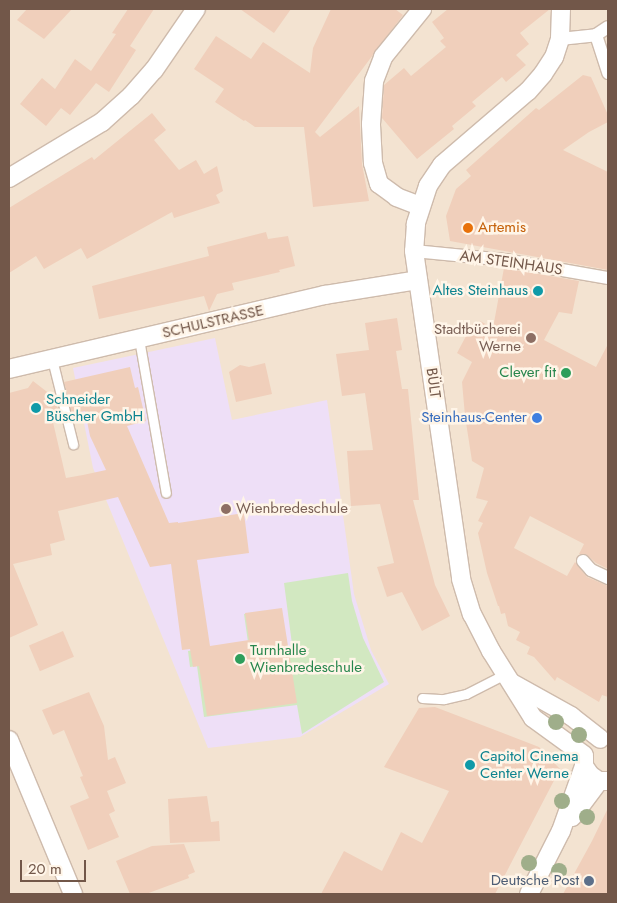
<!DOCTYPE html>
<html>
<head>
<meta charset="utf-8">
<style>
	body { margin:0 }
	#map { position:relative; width:617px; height:903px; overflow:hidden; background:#fbf1e2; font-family:Jost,sans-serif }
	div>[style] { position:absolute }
	.residential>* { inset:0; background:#f3e3d1; transform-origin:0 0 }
	.education>* { inset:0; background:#eedff7 }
	.green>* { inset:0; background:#d2e8c1 }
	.building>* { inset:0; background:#f0cfbb; transform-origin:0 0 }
	.roads { filter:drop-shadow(1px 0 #cebbac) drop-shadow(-1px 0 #cebbac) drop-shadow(0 1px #cebbac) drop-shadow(0 -1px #cebbac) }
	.service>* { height:9px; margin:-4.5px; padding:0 4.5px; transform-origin:4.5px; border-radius:4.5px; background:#fff }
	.pedestrian>* { height:12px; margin:-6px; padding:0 6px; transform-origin:6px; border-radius:6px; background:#fff }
	.minor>* { height:18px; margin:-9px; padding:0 9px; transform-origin:9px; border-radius:9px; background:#fff }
	.trees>* { width:16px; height:16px; margin:-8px; border-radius:50%; background:#9fae8a }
	.dots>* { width:14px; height:14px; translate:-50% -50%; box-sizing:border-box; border:2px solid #fff5e8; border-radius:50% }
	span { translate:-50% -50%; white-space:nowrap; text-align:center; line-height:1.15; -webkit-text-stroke:5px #fff5e8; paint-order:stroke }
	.food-label { font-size:15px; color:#c56008 }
	.left { translate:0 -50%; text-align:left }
	.street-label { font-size:15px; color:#725749 }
	.culture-label { font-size:15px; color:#0d838f }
	.right { translate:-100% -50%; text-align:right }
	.education-label { font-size:15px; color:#785e54 }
	.leisure-label { font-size:15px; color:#27864d }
	.shop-label { font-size:15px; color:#366cbe }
	.service-label { font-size:15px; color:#4e5e75 }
	.frame { position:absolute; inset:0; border:10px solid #725749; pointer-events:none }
	.scale { position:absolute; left:20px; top:860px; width:66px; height:22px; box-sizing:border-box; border:2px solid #725749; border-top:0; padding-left:6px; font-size:15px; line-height:18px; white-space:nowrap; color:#725749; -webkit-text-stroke:4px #fff5e8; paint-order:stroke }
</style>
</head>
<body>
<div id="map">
	<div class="residential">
		<div style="left:9px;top:9px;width:599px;height:885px"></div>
	</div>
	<div class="education">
		<div style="clip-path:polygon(215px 338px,232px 420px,327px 400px,354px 594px,371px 650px,389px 684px,300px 737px,208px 748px,93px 468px,73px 368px)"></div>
	</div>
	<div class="green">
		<div style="clip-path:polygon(348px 573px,352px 601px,363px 638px,384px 682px,302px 734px,297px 705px,204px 717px,197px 666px,190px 667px,188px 651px,248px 642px,244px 614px,281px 609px,288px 653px,293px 652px,284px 583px)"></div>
	</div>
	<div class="building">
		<div style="clip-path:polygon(27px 9px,72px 9px,44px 39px,17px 20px)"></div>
		<div style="clip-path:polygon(128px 9px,154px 9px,130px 46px,136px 50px,109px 92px,96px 83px,70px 115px,61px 108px,46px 126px,20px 104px,42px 78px,55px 89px,75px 59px,91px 71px,116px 34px,112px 33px)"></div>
		<div style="clip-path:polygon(240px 9px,291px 9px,274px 33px)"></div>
		<div style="clip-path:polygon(331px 9px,395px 9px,403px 15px,315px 132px,320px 137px,359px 106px,362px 164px,369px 201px,313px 207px,304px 127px,255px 127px,245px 120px,244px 121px,215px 102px,224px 89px,194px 69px,216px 36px,251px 59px,263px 42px,310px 73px,313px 48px)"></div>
		<div style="clip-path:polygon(448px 9px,550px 9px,520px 33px,529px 44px,516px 55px,526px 65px,506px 82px,502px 77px,472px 102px,476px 106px,452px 126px,454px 129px,417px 159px,382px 118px,384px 85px,404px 68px,411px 76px,446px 47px,440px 41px,444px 38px,432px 22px)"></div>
		<div style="clip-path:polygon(583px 75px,591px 77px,608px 115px,608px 122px,589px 132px,563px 150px,608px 172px,608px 270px,450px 241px,446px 216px,456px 189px,471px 176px,466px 170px,536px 108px,539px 110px)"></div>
		<div style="clip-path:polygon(152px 113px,166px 130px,154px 140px,179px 170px,196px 160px,204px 174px,217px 166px,223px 191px,216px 195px,220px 203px,174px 218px,172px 212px,87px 259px,81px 248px,44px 269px,36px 256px,9px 273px,9px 208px,92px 157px,94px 160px)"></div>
		<div style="clip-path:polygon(266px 232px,268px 239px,288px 236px,295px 266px,279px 270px,280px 272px,232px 283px,234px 290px,217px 294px,209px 311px,204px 296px,99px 319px,92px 286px,209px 256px,207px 247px)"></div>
		<div style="clip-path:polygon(504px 268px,579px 281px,572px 314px,559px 312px,544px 340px,596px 367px,608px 344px,608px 569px,596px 563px,586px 554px,579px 554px,584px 544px,530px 516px,514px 548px,567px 576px,575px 562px,587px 577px,608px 586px,608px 697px,602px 695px,599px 702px,557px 677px,555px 681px,534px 657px,527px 654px,530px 647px,516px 640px,520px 632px,508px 626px,505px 613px,501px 614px,499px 606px,498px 606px,487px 573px,478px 533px,483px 523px,478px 521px,488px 501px,476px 498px,484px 468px,472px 461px,465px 416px,462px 382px,472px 362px,457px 353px,473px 323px,477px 325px,480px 321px,493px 328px)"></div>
		<div style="clip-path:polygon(397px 318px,402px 350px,396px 351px,402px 389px,408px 389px,419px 500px,413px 500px,435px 585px,450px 616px,422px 631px,402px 592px,387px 597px,377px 567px,394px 563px,380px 504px,351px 506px,347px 451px,373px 450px,365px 393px,342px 396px,336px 354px,369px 350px,365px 323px)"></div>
		<div style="clip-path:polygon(265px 363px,272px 394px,236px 402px,229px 372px,240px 365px,249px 367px)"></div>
		<div style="clip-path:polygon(130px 367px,135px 388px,138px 387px,146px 421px,127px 426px,169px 523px,178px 522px,178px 523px,244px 513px,249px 553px,197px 560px,210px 646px,249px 640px,245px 613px,282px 608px,297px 703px,207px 716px,199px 666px,193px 667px,190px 649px,182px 650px,171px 564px,150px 567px,118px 497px,58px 511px,65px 540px,50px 544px,52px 555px,13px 564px,38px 625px,9px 638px,9px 393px,28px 388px,33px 381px,55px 398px,60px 416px,52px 418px,66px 478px,83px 475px,106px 470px,90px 436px,85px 411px,72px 414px,64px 382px)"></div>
		<div style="left:63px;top:631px;width:28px;height:37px;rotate:67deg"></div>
		<div style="clip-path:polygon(89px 692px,104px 726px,108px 760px,115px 757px,126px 783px,107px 791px,115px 811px,109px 814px,119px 837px,88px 850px,70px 806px,89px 798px,80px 777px,83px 776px,64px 730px,53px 735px,42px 710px)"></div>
		<div style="clip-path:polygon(435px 707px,539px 747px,560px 769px,495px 894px,321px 894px,344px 851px,382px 871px,401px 832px,422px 843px,449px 791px,384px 767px,419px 708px)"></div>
		<div style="clip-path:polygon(207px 796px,211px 822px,219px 821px,220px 841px,170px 843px,168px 799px)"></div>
		<div style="clip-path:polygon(608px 808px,608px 894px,563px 894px,592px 841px)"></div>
		<div style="clip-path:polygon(184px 844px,195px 872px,188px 875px,189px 878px,146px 894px,130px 894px,116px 861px,152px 846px)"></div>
	</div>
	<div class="roads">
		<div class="service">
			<div style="left:139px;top:339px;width:156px;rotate:80.1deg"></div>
			<div style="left:52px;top:359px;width:88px;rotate:76.1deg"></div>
			<div style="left:422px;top:698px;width:22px;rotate:3deg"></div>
			<div style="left:444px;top:699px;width:23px;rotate:-13deg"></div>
			<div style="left:466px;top:694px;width:44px;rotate:-27.1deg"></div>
		</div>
		<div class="pedestrian">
			<div style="left:596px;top:35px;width:40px;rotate:72deg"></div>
			<div style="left:560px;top:39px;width:36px;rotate:-6deg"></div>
			<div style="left:596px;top:35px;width:14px;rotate:-34deg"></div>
			<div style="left:414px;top:251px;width:91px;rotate:5.6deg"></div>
			<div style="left:505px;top:260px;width:105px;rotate:9.9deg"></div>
			<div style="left:583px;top:561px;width:12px;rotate:48deg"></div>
			<div style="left:591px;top:570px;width:19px;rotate:25deg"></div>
		</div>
		<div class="minor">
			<div style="left:561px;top:9px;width:30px;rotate:92deg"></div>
			<div style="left:560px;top:39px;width:19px;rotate:108deg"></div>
			<div style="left:554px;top:57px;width:20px;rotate:123deg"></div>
			<div style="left:543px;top:74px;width:23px;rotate:131deg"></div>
			<div style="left:528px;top:91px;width:113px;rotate:139.3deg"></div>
			<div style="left:442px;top:165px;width:25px;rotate:124deg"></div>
			<div style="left:428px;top:186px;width:40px;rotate:108deg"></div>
			<div style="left:416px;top:224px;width:27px;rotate:94deg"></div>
			<div style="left:414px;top:251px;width:331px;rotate:81.8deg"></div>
			<div style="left:461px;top:579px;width:37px;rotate:73deg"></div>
			<div style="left:472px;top:614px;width:42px;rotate:62.8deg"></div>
			<div style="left:491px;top:651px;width:79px;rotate:57.9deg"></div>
			<div style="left:533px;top:718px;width:63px;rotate:36deg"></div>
			<div style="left:9px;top:178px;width:109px;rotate:-31.1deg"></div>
			<div style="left:102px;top:122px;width:39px;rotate:-42deg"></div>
			<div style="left:131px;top:96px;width:35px;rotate:-49deg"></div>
			<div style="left:154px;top:70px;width:74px;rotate:-55.5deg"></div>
			<div style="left:420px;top:206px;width:25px;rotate:-159deg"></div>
			<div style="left:397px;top:197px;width:22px;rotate:-144deg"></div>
			<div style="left:379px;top:184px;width:22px;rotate:-106deg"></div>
			<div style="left:373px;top:163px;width:39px;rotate:-93deg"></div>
			<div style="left:371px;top:124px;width:43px;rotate:-86deg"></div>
			<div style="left:374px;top:81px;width:26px;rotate:-69deg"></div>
			<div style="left:383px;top:57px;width:62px;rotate:-50.9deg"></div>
			<div style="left:9px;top:369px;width:325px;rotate:-13.2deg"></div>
			<div style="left:325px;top:295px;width:94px;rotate:-9.2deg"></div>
			<div style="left:512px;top:683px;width:68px;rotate:29.2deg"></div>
			<div style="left:571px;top:716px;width:37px;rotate:38deg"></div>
			<div style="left:9px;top:740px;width:167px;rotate:67.4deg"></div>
			<div style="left:584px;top:757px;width:9px;rotate:90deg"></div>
			<div style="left:584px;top:766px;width:11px;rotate:56deg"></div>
			<div style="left:590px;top:775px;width:11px;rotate:34deg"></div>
			<div style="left:599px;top:781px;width:9px"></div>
			<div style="left:572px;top:817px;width:45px;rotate:-53.1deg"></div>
			<div style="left:529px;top:894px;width:71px;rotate:-63.1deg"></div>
			<div style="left:561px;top:831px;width:69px;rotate:-70.5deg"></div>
		</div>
	</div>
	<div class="trees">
		<div style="left:556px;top:722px"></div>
		<div style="left:579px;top:735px"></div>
		<div style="left:562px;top:801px"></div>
		<div style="left:587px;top:817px"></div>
		<div style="left:529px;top:863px"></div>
		<div style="left:559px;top:871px"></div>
	</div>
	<div class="dots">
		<div style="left:468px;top:228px;background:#e8710a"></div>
		<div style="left:538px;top:291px;background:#0f9aa8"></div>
		<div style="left:531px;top:338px;background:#8d6e63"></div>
		<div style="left:566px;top:373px;background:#2e9e5b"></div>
		<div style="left:36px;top:408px;background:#0f9aa8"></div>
		<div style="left:537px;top:418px;background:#3f7fe0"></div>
		<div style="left:226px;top:509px;background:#8d6e63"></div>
		<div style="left:240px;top:659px;background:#2e9e5b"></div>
		<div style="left:470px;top:765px;background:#0f9aa8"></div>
		<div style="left:589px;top:881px;background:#5c6f8a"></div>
	</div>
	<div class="food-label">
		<span class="left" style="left:478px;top:228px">Artemis</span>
	</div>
	<div class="street-label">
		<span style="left:511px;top:263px;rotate:8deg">AM STEINHAUS</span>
		<span style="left:213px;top:322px;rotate:-13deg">SCHULSTRASSE</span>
		<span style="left:433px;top:383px;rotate:82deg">BÜLT</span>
	</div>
	<div class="culture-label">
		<span class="right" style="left:528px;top:291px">Altes Steinhaus</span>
		<span class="left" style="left:46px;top:408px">Schneider<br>Büscher GmbH</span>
		<span class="left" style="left:480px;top:765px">Capitol Cinema<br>Center Werne</span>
	</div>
	<div class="education-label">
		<span class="right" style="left:521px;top:338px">Stadtbücherei<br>Werne</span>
		<span class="left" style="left:236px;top:509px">Wienbredeschule</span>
	</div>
	<div class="leisure-label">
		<span class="right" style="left:556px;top:373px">Clever fit</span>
		<span class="left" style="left:250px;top:659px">Turnhalle<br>Wienbredeschule</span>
	</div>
	<div class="shop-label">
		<span class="right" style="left:527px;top:418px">Steinhaus-Center</span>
	</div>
	<div class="service-label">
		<span class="right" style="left:579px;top:881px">Deutsche Post</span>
	</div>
	<div class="frame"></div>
	<div class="scale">20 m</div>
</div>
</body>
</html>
